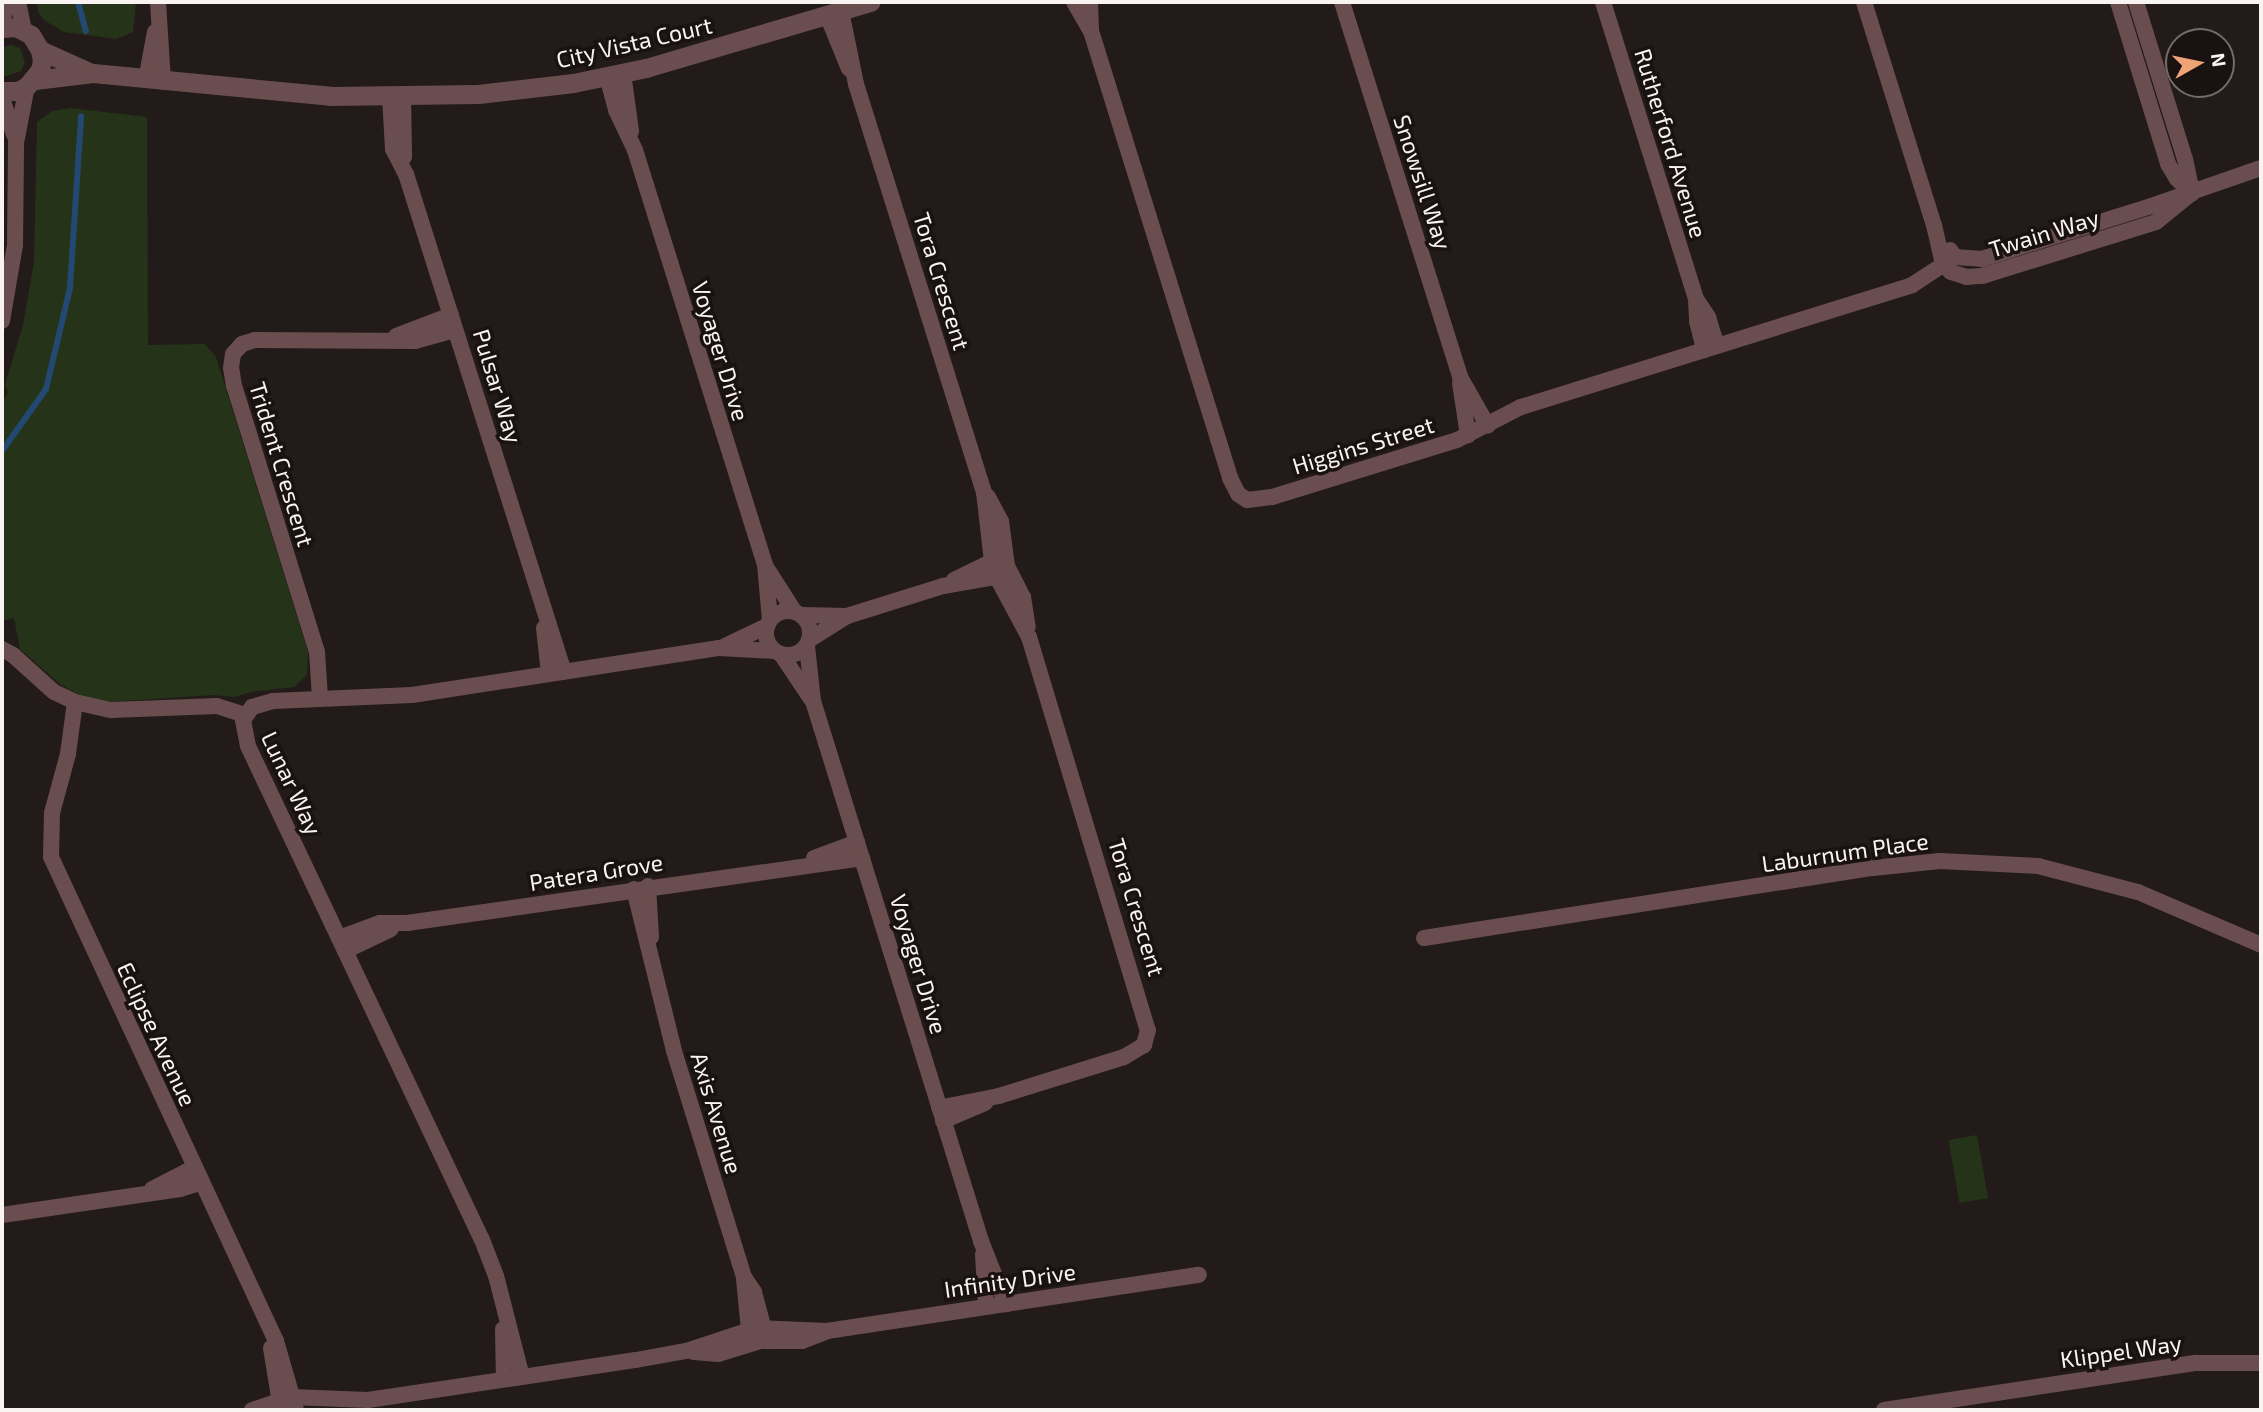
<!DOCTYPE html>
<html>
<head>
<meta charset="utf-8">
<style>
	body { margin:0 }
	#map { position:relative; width:2263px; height:1412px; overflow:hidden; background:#231b19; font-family:"Exo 2",sans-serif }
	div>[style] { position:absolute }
	.green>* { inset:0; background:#253418; transform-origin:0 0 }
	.stream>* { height:6px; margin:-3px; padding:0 3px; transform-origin:3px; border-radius:3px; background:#234973 }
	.minor>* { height:16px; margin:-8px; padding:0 8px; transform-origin:8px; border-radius:8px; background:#6a4e4f }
	.minor>.ring { margin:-8px; padding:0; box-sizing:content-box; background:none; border:16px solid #6a4e4f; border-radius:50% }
	.tertiary>* { height:19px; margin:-9.5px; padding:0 9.5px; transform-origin:9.5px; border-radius:9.5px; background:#6a4e4f }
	span { translate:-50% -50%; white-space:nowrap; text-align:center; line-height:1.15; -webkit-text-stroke:7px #191210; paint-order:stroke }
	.street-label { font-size:23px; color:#f9f4f2 }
	.frame { position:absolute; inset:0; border:4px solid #f9f4f2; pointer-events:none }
	.north { position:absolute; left:2165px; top:28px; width:70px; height:70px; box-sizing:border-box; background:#191210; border:2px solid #736c6a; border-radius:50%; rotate:81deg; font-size:19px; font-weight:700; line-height:28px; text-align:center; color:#f9f4f2 }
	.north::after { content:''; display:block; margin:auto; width:24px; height:32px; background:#efa377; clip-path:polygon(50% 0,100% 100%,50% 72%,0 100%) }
</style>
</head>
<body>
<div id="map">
	<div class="green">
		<div style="clip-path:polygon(37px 2px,136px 2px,133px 32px,116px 39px,64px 32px,44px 20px,38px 12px)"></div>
		<div style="clip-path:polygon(11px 45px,20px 48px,25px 62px,21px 71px,6px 76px,2px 74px,2px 47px)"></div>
		<div style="clip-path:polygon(70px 108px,147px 117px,148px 345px,205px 344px,216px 357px,308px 652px,307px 675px,294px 687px,250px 692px,235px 697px,214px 695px,107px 702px,82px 696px,60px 684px,20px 649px,14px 618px,2px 621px,2px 404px,8px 392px,5px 385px,23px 325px,34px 262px,37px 122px,52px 111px)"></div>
		<div style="left:1977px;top:1135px;width:64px;height:29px;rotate:80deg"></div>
	</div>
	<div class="stream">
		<div style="left:78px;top:2px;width:30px;rotate:75deg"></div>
		<div style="left:2px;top:451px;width:76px;rotate:-54.6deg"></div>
		<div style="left:46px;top:389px;width:104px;rotate:-76.6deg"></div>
		<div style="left:70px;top:288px;width:172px;rotate:-86.3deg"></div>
	</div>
	<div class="minor">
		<div style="left:18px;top:2px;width:29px;rotate:78deg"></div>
		<div style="left:158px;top:2px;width:80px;rotate:86.4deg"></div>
		<div style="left:1074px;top:2px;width:34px;rotate:60deg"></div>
		<div style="left:1091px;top:31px;width:468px;rotate:72.7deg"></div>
		<div style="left:1230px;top:478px;width:18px;rotate:63deg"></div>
		<div style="left:1238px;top:494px;width:11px;rotate:34deg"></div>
		<div style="left:1247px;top:500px;width:25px;rotate:-7deg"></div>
		<div style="left:1272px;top:497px;width:194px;rotate:-17.1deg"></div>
		<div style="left:1457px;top:440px;width:72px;rotate:-27.3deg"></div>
		<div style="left:1521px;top:407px;width:410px;rotate:-17.3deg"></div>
		<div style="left:1912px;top:285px;width:51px;rotate:-33.1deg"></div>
		<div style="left:1090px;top:2px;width:27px;rotate:88deg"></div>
		<div style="left:1342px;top:2px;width:393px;rotate:72.5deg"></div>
		<div style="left:1460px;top:377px;width:56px;rotate:60.3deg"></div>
		<div style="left:1603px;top:2px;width:311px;rotate:72.6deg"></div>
		<div style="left:1696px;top:299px;width:22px;rotate:87deg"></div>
		<div style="left:1697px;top:321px;width:30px;rotate:76deg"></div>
		<div style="left:1864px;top:2px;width:234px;rotate:72.6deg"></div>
		<div style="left:1934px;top:225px;width:40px;rotate:77deg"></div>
		<div style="left:1943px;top:264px;width:11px;rotate:45deg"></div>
		<div style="left:1951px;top:272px;width:16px;rotate:18deg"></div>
		<div style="left:1966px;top:277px;width:16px;rotate:-4deg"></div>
		<div style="left:1982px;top:276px;width:182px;rotate:-17.2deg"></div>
		<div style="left:2156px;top:222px;width:46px;rotate:-38.9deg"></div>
		<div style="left:2118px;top:2px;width:170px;rotate:72.8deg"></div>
		<div style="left:2168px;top:164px;width:17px;rotate:59deg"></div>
		<div style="left:2177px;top:179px;width:21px;rotate:43deg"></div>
		<div style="left:2136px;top:2px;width:164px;rotate:72.7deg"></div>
		<div style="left:2185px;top:159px;width:35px;rotate:78deg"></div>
		<div style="left:841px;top:11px;width:75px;rotate:78.4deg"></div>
		<div style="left:856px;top:84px;width:428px;rotate:72.6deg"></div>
		<div style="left:984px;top:492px;width:79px;rotate:83.4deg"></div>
		<div style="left:993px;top:570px;width:76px;rotate:61.8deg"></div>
		<div style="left:1029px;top:637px;width:411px;rotate:73.2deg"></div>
		<div style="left:1148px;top:1030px;width:16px;rotate:105deg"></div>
		<div style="left:1144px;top:1045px;width:23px;rotate:149deg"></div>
		<div style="left:1124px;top:1057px;width:131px;rotate:162.7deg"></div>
		<div style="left:999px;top:1096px;width:61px;rotate:168.7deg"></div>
		<div style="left:827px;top:15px;width:58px;rotate:67.8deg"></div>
		<div style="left:2px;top:21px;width:20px;rotate:-72deg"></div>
		<div style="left:623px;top:73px;width:59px;rotate:82.1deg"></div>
		<div style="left:607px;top:76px;width:35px;rotate:75deg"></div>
		<div style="left:616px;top:110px;width:44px;rotate:64.6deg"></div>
		<div style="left:635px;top:150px;width:434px;rotate:72.6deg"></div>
		<div style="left:765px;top:564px;width:56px;rotate:84.9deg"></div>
		<div style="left:146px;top:80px;width:49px;rotate:-79.4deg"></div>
		<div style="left:390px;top:97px;width:52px;rotate:86.7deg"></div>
		<div style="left:393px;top:149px;width:28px;rotate:63deg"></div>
		<div style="left:406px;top:174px;width:522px;rotate:72.4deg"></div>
		<div style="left:403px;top:97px;width:60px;rotate:89deg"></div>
		<div style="left:2px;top:98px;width:38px;rotate:72deg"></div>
		<div style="left:1950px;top:250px;width:9px;rotate:54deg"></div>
		<div style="left:1955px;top:257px;width:27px;rotate:4deg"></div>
		<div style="left:1982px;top:259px;width:177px;rotate:-17.4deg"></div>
		<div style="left:2151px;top:206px;width:116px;rotate:-19.1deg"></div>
		<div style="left:1696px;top:299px;width:22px;rotate:56deg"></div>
		<div style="left:1708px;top:317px;width:30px;rotate:73deg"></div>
		<div style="left:2px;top:321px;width:77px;rotate:-80.3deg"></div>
		<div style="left:15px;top:245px;width:102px;rotate:-89.4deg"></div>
		<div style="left:16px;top:143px;width:58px;rotate:-79.1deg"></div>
		<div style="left:396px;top:336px;width:59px;rotate:-20.9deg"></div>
		<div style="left:1460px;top:383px;width:53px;rotate:81.3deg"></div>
		<div style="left:988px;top:497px;width:27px;rotate:62deg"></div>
		<div style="left:1001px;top:521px;width:45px;rotate:82.4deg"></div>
		<div style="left:1007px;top:566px;width:35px;rotate:63deg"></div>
		<div style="left:1023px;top:597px;width:30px;rotate:81deg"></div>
		<div style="left:766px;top:567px;width:52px;rotate:57.5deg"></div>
		<div style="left:954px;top:580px;width:37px;rotate:-26deg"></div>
		<div style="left:987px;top:564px;width:15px;rotate:4deg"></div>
		<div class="ring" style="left:766px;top:611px;width:28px;height:28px"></div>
		<div style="left:802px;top:615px;width:45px;rotate:1.3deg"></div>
		<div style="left:847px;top:616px;width:101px;rotate:-17.4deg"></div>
		<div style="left:943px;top:586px;width:48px;rotate:-9.7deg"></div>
		<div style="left:990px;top:578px;width:21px;rotate:-35deg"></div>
		<div style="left:544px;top:628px;width:46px;rotate:83.8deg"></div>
		<div style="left:809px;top:640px;width:45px;rotate:-32.3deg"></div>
		<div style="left:725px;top:646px;width:47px;rotate:-25.5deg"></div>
		<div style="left:807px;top:646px;width:55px;rotate:83.8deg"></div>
		<div style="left:813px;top:701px;width:566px;rotate:72.72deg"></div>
		<div style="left:981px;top:1241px;width:68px;rotate:68.4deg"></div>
		<div style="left:2px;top:649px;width:13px;rotate:29deg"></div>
		<div style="left:13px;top:655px;width:55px;rotate:42.1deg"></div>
		<div style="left:54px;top:692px;width:23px;rotate:25deg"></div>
		<div style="left:75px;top:702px;width:37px;rotate:13deg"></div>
		<div style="left:111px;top:710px;width:106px;rotate:-2.2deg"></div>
		<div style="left:217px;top:706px;width:29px;rotate:18deg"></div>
		<div style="left:781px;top:654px;width:54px;rotate:56.3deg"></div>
		<div style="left:320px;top:698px;width:46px;rotate:-93.7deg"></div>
		<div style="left:317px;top:652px;width:279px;rotate:-107.3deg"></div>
		<div style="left:234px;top:386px;width:18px;rotate:-99deg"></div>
		<div style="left:231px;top:368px;width:14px;rotate:-82deg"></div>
		<div style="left:233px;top:354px;width:13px;rotate:-48deg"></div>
		<div style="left:242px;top:344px;width:14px;rotate:-17deg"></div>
		<div style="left:255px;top:340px;width:160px;rotate:0.4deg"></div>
		<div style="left:415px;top:341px;width:41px;rotate:-15.4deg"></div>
		<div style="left:75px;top:702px;width:52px;rotate:97.7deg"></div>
		<div style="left:68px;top:754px;width:61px;rotate:105.2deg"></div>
		<div style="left:52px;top:813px;width:44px;rotate:91.3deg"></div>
		<div style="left:51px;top:857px;width:534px;rotate:65.07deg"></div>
		<div style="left:276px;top:1341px;width:72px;rotate:73.8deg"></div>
		<div style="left:814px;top:858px;width:46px;rotate:-20.4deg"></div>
		<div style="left:648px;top:886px;width:51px;rotate:86.6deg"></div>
		<div style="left:634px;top:889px;width:167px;rotate:76.1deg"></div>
		<div style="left:674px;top:1051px;width:237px;rotate:72.8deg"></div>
		<div style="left:744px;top:1277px;width:18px;rotate:56deg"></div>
		<div style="left:754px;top:1292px;width:51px;rotate:75.1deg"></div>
		<div style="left:339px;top:938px;width:44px;rotate:-20.1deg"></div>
		<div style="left:380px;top:923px;width:27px"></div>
		<div style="left:407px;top:923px;width:460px;rotate:-8.1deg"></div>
		<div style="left:1424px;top:938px;width:454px;rotate:-8.9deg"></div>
		<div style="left:1873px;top:868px;width:67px;rotate:-6deg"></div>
		<div style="left:1940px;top:861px;width:98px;rotate:2.9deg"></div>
		<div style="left:2038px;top:866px;width:103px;rotate:14.6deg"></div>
		<div style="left:2138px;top:892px;width:134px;rotate:23.3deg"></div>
		<div style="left:345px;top:951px;width:51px;rotate:-25.6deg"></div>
		<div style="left:943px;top:1121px;width:46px;rotate:-23.2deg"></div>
		<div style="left:152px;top:1189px;width:46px;rotate:-27.1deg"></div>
		<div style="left:2px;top:1215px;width:180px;rotate:-8.3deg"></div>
		<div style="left:180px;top:1189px;width:21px;rotate:-17deg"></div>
		<div style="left:983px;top:1254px;width:52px;rotate:86.7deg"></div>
		<div style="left:744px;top:1279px;width:61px;rotate:84.4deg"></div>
		<div style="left:503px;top:1329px;width:50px;rotate:88.9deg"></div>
		<div style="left:271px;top:1348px;width:62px;rotate:80.7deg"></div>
		<div style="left:694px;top:1352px;width:24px;rotate:5deg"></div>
		<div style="left:718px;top:1354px;width:44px;rotate:-17.2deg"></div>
		<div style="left:760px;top:1341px;width:42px"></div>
		<div style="left:802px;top:1341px;width:25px;rotate:-21deg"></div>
		<div style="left:522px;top:1377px;width:104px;rotate:-104.4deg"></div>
		<div style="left:496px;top:1276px;width:39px;rotate:-111deg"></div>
		<div style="left:482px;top:1240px;width:547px;rotate:-115.35deg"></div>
		<div style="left:248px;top:746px;width:26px;rotate:-101deg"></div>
		<div style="left:243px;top:720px;width:16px;rotate:-55deg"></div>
		<div style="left:252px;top:707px;width:22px;rotate:-16deg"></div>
		<div style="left:273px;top:701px;width:139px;rotate:-2.5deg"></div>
		<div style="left:412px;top:695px;width:311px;rotate:-8.7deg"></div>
		<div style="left:719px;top:648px;width:56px;rotate:3.1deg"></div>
		<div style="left:252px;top:1410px;width:41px;rotate:-18.4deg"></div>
		<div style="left:291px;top:1397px;width:77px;rotate:2.2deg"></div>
		<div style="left:368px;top:1400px;width:271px;rotate:-8.5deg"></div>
		<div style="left:636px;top:1360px;width:51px;rotate:-10.2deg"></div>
		<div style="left:686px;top:1351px;width:74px;rotate:-18.2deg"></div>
		<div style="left:756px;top:1328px;width:71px;rotate:2.4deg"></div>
		<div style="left:827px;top:1331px;width:376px;rotate:-8.6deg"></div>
		<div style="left:1884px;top:1410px;width:316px;rotate:-8.6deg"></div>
		<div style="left:2196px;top:1363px;width:65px"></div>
	</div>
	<div class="tertiary">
		<div style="left:2px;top:28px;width:14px;rotate:-4deg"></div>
		<div style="left:16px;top:27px;width:17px;rotate:28deg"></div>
		<div style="left:31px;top:35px;width:17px;rotate:59deg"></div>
		<div style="left:40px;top:50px;width:10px;rotate:79deg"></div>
		<div style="left:42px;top:60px;width:10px;rotate:101deg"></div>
		<div style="left:40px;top:70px;width:21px;rotate:129deg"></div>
		<div style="left:27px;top:86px;width:10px;rotate:151deg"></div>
		<div style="left:18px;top:91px;width:16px;rotate:180deg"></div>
		<div style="left:40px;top:50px;width:54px;rotate:24.2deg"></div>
		<div style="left:35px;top:80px;width:58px;rotate:-6.9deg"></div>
		<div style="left:93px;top:73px;width:238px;rotate:5.5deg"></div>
		<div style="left:330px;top:96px;width:148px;rotate:-0.8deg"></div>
		<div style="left:478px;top:94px;width:96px;rotate:-6.6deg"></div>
		<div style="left:573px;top:83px;width:75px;rotate:-11.6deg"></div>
		<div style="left:646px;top:68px;width:234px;rotate:-16.4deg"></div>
	</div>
	<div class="street-label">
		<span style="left:634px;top:42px;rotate:-13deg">City Vista Court</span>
		<span style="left:1671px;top:143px;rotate:73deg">Rutherford Avenue</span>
		<span style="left:1423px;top:182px;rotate:72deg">Snowsill Way</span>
		<span style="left:2044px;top:233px;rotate:-17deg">Twain Way</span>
		<span style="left:942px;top:281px;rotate:73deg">Tora Crescent</span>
		<span style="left:721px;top:351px;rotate:73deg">Voyager Drive</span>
		<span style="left:498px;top:386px;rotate:73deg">Pulsar Way</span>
		<span style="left:1363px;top:445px;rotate:-17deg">Higgins Street</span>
		<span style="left:282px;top:464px;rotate:73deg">Trident Crescent</span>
		<span style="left:292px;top:783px;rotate:65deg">Lunar Way</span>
		<span style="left:1845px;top:852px;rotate:-8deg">Laburnum Place</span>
		<span style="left:596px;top:872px;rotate:-9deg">Patera Grove</span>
		<span style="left:1137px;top:907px;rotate:73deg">Tora Crescent</span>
		<span style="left:919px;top:964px;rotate:73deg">Voyager Drive</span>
		<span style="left:157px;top:1034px;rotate:65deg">Eclipse Avenue</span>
		<span style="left:717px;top:1113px;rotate:73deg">Axis Avenue</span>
		<span style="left:1010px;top:1280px;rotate:-8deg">Infinity Drive</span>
		<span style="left:2121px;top:1351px;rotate:-8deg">Klippel Way</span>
	</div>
	<div class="frame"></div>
	<div class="north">N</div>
</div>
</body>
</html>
